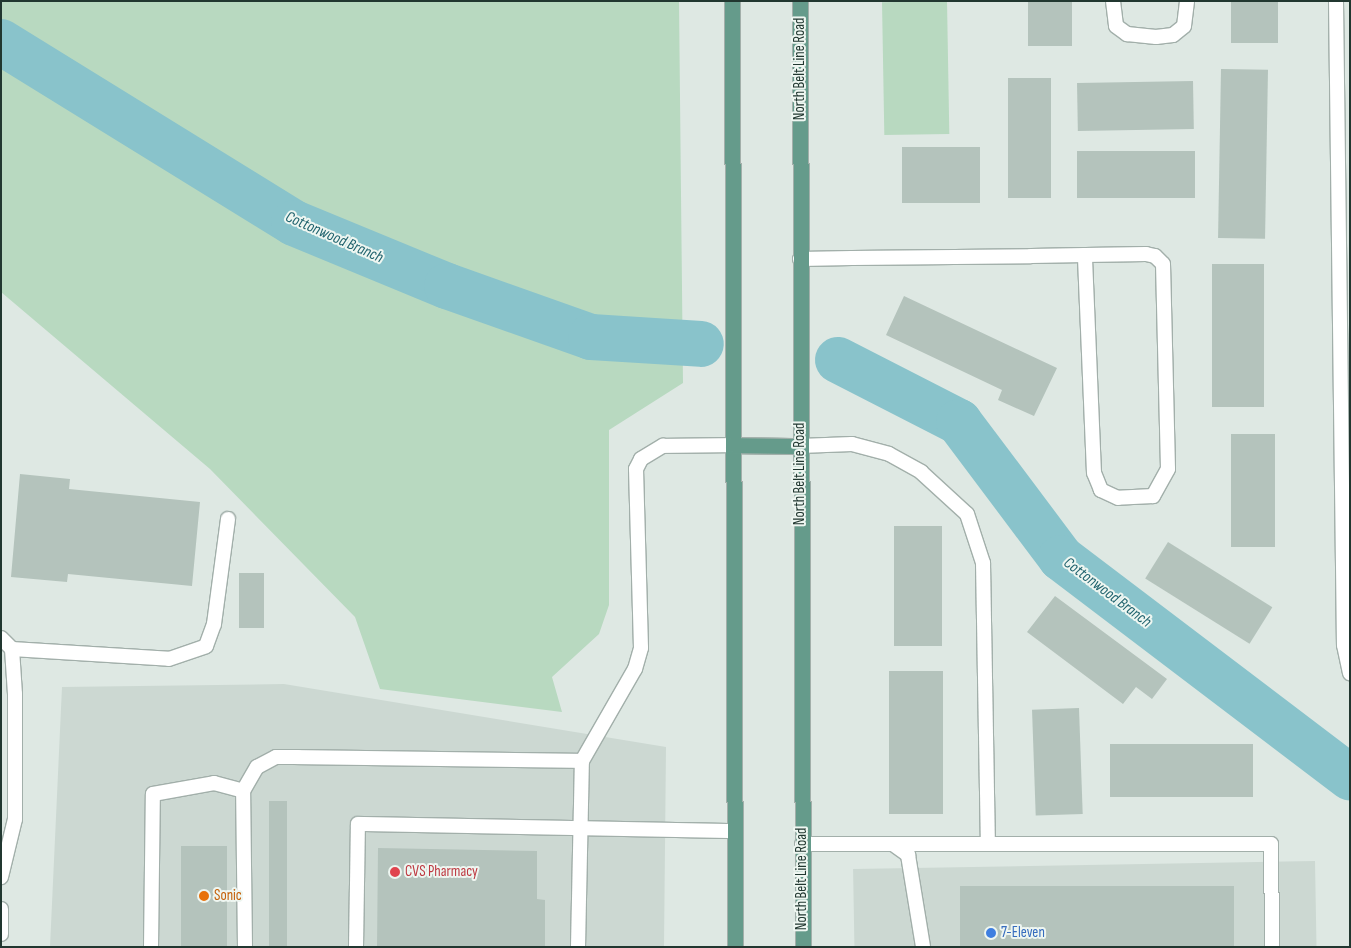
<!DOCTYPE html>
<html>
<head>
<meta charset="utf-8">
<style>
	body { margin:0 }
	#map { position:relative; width:1351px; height:948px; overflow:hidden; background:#dee8e3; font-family:"Sofia Sans Condensed",sans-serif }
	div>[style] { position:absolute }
	.built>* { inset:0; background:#ccd8d2; transform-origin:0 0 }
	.green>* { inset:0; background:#b8d9c0; transform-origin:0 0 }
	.river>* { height:46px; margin:-23px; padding:0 23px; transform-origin:23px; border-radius:23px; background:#89c3cb }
	.building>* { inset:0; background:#b4c3bc; transform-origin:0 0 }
	.roads { filter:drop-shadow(1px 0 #a2afaa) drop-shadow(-1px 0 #a2afaa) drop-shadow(0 1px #a2afaa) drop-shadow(0 -1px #a2afaa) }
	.service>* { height:14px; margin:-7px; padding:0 7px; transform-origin:7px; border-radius:7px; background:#fff }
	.primary>* { height:15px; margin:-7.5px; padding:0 7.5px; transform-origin:7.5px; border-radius:7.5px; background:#659b8b }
	.dots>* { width:14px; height:14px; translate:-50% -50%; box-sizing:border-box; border:2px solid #eef6f1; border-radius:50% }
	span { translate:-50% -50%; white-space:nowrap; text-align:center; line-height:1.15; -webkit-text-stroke:4px #eef6f1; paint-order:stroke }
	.street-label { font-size:15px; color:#213730 }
	.health-label { font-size:15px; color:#be3a42 }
	.left { translate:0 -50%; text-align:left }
	.food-label { font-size:15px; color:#c56008 }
	.shop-label { font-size:15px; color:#366cbe }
	.water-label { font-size:16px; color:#20636e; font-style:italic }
	.frame { position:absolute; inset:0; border:2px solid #213730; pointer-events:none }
</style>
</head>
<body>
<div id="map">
	<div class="built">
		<div style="clip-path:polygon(284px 684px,666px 747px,664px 947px,50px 947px,62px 687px)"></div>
		<div style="left:1315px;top:861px;width:86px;height:462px;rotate:89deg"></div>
	</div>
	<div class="green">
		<div style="clip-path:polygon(1px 1px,679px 1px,683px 383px,609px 430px,609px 605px,599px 634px,552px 677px,562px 712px,380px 689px,355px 617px,210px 469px,1px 292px)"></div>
		<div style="left:947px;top:1px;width:133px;height:65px;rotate:89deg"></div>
	</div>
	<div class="river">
		<div style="left:1px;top:42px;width:344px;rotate:31.7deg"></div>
		<div style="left:294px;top:223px;width:165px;rotate:22.4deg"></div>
		<div style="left:447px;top:286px;width:153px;rotate:19.5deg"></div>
		<div style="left:591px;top:337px;width:110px;rotate:3.6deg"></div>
		<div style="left:838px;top:360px;width:136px;rotate:27.1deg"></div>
		<div style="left:959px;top:422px;width:170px;rotate:53.1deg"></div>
		<div style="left:1061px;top:558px;width:363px;rotate:37.2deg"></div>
	</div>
	<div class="building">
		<div style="left:1028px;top:1px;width:44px;height:45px"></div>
		<div style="left:1231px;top:1px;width:47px;height:42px"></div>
		<div style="left:1221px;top:69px;width:47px;height:169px;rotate:1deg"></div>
		<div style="left:1008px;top:78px;width:43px;height:120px"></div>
		<div style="left:1193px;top:81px;width:48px;height:116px;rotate:89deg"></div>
		<div style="left:902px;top:147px;width:78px;height:56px"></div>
		<div style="left:1077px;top:151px;width:118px;height:47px"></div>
		<div style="left:1212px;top:264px;width:52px;height:143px"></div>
		<div style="clip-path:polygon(904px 296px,1057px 368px,1034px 416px,998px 400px,1002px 390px,886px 335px)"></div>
		<div style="left:1231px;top:434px;width:44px;height:113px"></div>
		<div style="clip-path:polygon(20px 474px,70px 479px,69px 489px,200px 502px,192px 586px,68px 574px,67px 582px,11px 577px)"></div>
		<div style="left:894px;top:526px;width:48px;height:120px"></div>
		<div style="left:1168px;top:542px;width:123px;height:43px;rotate:32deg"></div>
		<div style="left:239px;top:573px;width:25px;height:55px"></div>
		<div style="clip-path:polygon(1055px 596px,1167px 679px,1152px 699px,1136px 687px,1123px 704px,1027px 632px)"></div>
		<div style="left:943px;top:671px;width:143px;height:54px;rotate:90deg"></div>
		<div style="left:1079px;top:708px;width:106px;height:47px;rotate:88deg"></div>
		<div style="left:1110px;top:744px;width:143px;height:53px"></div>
		<div style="left:269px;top:801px;width:18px;height:146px"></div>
		<div style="left:181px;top:846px;width:46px;height:101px"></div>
		<div style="clip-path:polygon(378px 848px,537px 851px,537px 899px,545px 900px,545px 947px,377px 947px)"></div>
		<div style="left:960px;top:886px;width:274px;height:61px"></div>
	</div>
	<div class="roads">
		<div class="service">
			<div style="left:1113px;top:1px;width:25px;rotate:83deg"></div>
			<div style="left:1116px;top:26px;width:14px;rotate:36deg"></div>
			<div style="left:1127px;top:34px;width:29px;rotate:6deg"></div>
			<div style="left:1156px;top:37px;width:17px;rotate:-7deg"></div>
			<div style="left:1173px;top:35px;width:14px;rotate:-39deg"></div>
			<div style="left:1184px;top:26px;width:25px;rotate:-83deg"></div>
			<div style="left:1336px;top:1px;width:644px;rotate:89.29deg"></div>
			<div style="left:1344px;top:645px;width:29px;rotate:78deg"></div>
			<div style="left:800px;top:259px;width:52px;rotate:-1.1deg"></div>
			<div style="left:852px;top:258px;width:179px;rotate:-0.6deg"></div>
			<div style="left:1031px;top:256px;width:54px;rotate:-1.1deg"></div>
			<div style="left:1085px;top:255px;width:61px;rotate:-0.9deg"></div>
			<div style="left:1146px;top:254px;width:9px;rotate:13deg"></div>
			<div style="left:1155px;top:256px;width:11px;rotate:45deg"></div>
			<div style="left:1163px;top:264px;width:205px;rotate:88.6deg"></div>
			<div style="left:1168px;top:469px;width:31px;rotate:119deg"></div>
			<div style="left:1153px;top:496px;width:35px;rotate:177deg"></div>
			<div style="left:1118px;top:498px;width:19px;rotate:-155deg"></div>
			<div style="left:1101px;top:490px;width:18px;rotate:-112deg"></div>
			<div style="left:1094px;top:473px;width:218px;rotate:-92.4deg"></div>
			<div style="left:800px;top:446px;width:52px;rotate:-2.2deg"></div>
			<div style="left:852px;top:444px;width:38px;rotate:15deg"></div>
			<div style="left:889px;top:454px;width:37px;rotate:29deg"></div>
			<div style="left:921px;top:472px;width:62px;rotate:42.4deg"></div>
			<div style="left:967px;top:514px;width:52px;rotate:71.9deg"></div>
			<div style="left:983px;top:563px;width:280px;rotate:89deg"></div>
			<div style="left:1px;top:638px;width:16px;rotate:45deg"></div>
			<div style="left:12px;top:649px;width:45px;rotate:86.2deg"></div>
			<div style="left:15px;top:694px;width:125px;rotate:90deg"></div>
			<div style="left:15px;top:819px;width:60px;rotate:103.6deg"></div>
			<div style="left:12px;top:649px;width:157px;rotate:3.6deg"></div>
			<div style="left:169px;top:659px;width:39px;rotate:-19deg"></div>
			<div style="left:206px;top:646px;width:23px;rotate:-70deg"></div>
			<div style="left:214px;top:624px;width:106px;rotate:-82.4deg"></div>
			<div style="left:802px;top:844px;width:469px"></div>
			<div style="left:1271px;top:844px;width:103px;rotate:89.4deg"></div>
			<div style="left:893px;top:844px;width:19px;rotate:36deg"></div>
			<div style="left:908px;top:855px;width:93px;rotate:80.7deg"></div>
			<div style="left:1px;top:909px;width:25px;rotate:90deg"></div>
			<div style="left:151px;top:947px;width:153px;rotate:-89.3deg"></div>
			<div style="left:153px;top:794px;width:62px;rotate:-10.2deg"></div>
			<div style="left:214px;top:783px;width:30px;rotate:15deg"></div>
			<div style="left:245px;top:947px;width:156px;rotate:-90.7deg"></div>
			<div style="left:243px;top:791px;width:28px;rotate:-60deg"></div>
			<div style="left:257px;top:767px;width:21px;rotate:-28deg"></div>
			<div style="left:276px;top:757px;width:22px"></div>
			<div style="left:298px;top:757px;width:284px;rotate:0.8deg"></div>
			<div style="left:356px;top:947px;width:123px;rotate:-89.1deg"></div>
			<div style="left:358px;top:824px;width:376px;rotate:1.1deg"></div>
			<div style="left:578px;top:947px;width:186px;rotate:-88.8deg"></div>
			<div style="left:582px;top:761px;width:106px;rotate:-60.1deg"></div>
			<div style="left:635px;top:669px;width:22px;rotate:-74deg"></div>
			<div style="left:641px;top:648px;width:179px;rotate:-91.6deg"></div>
			<div style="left:636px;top:469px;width:11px;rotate:-63deg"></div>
			<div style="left:641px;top:459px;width:26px;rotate:-31deg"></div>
			<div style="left:663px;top:446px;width:70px;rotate:-0.8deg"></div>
		</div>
		<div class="primary">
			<div style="left:732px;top:1px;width:946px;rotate:89.82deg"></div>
			<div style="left:800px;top:1px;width:946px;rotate:89.82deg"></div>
			<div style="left:733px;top:445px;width:67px;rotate:0.9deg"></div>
		</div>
	</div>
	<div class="dots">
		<div style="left:395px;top:872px;background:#e0444e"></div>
		<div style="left:204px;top:896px;background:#e8710a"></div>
		<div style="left:991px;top:933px;background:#3f7fe0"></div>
	</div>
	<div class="street-label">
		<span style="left:800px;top:69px;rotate:-90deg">North Belt Line Road</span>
		<span style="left:800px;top:474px;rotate:-90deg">North Belt Line Road</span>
		<span style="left:802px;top:879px;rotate:-90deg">North Belt Line Road</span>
	</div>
	<div class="health-label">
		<span class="left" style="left:405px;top:872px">CVS Pharmacy</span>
	</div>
	<div class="food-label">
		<span class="left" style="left:214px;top:896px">Sonic</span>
	</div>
	<div class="shop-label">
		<span class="left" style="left:1001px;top:933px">7-Eleven</span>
	</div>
	<div class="water-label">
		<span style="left:334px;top:238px;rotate:24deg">Cottonwood Branch</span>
		<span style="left:1107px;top:593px;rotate:37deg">Cottonwood Branch</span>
	</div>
	<div class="frame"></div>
</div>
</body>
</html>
